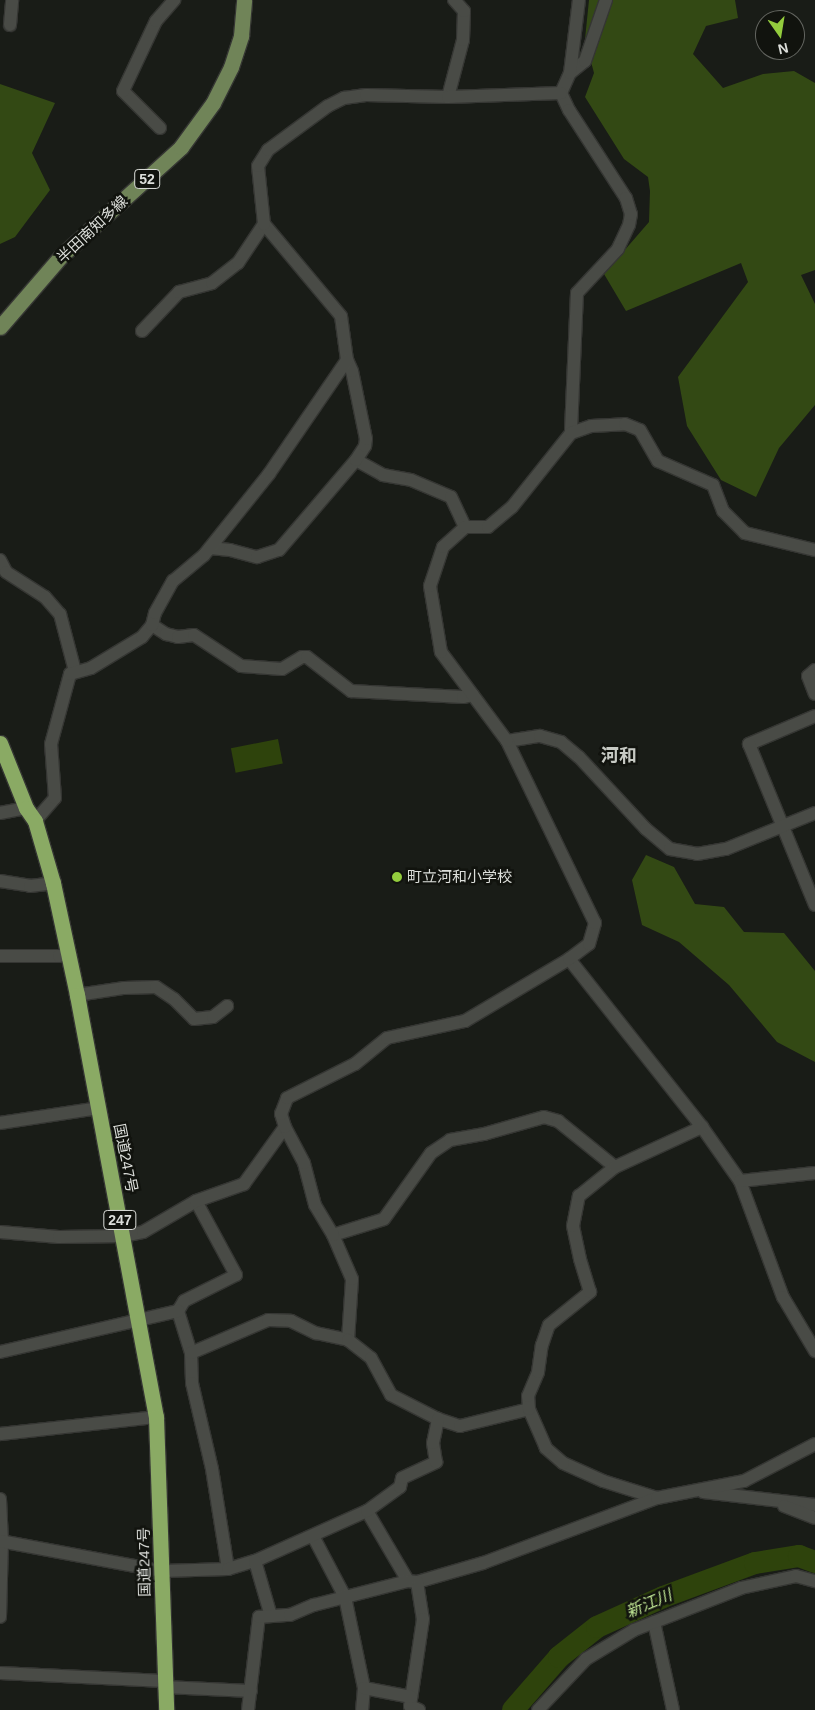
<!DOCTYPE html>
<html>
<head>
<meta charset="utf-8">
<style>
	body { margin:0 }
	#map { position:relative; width:815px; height:1710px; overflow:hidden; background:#191c17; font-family:Helvetica,"Noto Sans JP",sans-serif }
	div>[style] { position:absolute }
	.forest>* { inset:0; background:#334914 }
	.water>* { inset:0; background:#2e430c; transform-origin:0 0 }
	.river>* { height:22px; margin:-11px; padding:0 11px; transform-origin:11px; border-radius:11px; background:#2e430c }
	.roads { filter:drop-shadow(1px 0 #353633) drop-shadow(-1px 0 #353633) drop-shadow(0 1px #353633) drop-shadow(0 -1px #353633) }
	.minor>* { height:12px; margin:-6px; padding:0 6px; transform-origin:6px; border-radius:6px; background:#494b46 }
	.major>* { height:15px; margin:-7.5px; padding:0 7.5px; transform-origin:7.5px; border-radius:7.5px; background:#708458 }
	.highway>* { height:15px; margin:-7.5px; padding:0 7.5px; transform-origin:7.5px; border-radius:7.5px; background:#8aaa64 }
	.dots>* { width:14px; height:14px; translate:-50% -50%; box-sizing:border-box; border:2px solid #11130e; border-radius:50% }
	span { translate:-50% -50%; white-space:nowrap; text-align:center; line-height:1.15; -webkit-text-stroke:5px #11130e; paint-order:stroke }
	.shield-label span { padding:1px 4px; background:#11130e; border:1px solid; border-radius:4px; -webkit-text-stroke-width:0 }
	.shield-label { font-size:14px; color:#dddfdb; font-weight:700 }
	.street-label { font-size:15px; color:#dddfdb }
	.poi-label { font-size:15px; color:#dddfdb }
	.left { translate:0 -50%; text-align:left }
	.water-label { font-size:16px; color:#bfe594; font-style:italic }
	.quarter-label { font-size:18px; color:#c7cac4; font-weight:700 }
	.north { position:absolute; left:755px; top:10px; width:50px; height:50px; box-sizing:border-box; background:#11130e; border:1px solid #636560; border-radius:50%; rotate:167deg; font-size:14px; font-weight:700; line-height:20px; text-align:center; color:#dddfdb }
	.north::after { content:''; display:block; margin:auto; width:18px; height:22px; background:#93cc3d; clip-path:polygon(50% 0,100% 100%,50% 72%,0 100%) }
</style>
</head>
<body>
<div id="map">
	<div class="forest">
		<div style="clip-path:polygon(589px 0,735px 0,738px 18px,706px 26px,693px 54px,723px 88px,763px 74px,794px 71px,815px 83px,815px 270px,801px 275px,815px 304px,815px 405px,779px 448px,756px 497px,721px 480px,687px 426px,678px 377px,748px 282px,741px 263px,626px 311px,604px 274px,649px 222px,650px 191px,648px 177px,624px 159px,585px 97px,594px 73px,585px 39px)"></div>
		<div style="clip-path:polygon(0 84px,55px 103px,32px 153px,50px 190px,15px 237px,0 244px)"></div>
		<div style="clip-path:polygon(646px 855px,674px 867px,695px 904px,724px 907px,744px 932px,784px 933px,815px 971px,815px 1062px,777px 1042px,729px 985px,679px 942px,642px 925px,632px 880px)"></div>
	</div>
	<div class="water">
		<div style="left:278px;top:739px;width:25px;height:48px;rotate:79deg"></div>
	</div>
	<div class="river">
		<div style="left:513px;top:1710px;width:70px;rotate:-49deg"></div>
		<div style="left:559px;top:1657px;width:48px;rotate:-38.3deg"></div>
		<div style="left:597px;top:1627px;width:72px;rotate:-24.4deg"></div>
		<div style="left:663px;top:1597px;width:98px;rotate:-20.3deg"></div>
		<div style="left:755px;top:1563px;width:45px;rotate:-9deg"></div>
		<div style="left:799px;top:1556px;width:17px;rotate:21deg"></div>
	</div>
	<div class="roads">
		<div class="minor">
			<div style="left:10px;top:25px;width:25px;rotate:-85deg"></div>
			<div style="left:570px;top:73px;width:19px;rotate:-39deg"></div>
			<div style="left:585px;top:61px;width:65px;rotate:-71deg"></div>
			<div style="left:561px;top:93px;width:19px;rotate:65deg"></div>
			<div style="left:569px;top:110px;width:105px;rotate:57.1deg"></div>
			<div style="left:626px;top:198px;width:17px;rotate:73deg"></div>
			<div style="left:631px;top:214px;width:11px;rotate:100deg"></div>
			<div style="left:629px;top:225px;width:26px;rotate:115deg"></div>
			<div style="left:618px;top:249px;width:60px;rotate:133deg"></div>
			<div style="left:577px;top:293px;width:140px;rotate:92.5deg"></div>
			<div style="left:561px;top:93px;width:22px;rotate:-66deg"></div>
			<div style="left:570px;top:73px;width:74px;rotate:-83deg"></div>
			<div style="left:448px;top:97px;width:59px;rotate:-75.3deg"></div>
			<div style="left:463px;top:40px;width:29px;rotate:-88deg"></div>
			<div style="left:464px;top:11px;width:15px;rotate:-132deg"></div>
			<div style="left:160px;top:128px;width:52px;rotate:-135deg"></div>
			<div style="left:123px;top:91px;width:77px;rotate:-64.8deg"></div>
			<div style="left:156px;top:21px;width:28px;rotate:-49deg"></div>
			<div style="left:142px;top:331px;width:54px;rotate:-46.5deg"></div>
			<div style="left:179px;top:292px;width:34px;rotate:-15deg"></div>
			<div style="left:212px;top:283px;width:33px;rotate:-38deg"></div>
			<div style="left:238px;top:263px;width:47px;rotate:-56.3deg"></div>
			<div style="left:356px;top:460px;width:31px;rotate:29deg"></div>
			<div style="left:383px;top:475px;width:28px;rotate:10deg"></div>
			<div style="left:411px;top:480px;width:43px;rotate:23deg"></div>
			<div style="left:451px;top:497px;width:33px;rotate:65deg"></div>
			<div style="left:210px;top:548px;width:20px;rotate:6deg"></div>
			<div style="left:230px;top:550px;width:28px;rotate:15deg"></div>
			<div style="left:257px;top:557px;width:23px;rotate:-18deg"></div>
			<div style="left:279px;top:550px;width:118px;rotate:-49.5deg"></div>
			<div style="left:356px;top:460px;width:17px;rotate:-57deg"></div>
			<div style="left:365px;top:446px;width:7px;rotate:-82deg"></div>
			<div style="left:366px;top:439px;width:69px;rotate:-101.6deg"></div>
			<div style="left:352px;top:371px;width:12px;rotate:-114deg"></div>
			<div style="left:347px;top:360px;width:44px;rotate:-97.8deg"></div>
			<div style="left:341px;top:316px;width:120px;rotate:-129.9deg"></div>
			<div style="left:264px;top:224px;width:58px;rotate:-95.9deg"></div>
			<div style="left:258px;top:166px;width:19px;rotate:-58deg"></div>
			<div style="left:268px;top:150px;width:74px;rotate:-36.3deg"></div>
			<div style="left:328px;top:106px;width:18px;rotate:-27deg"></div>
			<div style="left:344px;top:98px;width:22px;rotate:-8deg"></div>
			<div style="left:366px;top:95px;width:82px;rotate:1.4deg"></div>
			<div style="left:448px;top:97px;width:113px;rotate:-2deg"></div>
			<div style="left:0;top:560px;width:13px;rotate:63deg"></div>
			<div style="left:6px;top:572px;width:46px;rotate:32.7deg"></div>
			<div style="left:45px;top:597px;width:23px;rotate:49deg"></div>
			<div style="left:60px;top:614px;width:59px;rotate:75.3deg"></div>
			<div style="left:152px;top:625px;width:17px;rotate:33deg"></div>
			<div style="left:166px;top:634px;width:12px;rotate:14deg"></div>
			<div style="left:178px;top:637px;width:16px;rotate:-7deg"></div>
			<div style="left:194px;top:635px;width:56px;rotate:33.4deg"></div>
			<div style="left:241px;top:666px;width:41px;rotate:4.2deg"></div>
			<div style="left:282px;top:669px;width:23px;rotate:-31deg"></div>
			<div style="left:302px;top:657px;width:5px"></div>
			<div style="left:307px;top:657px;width:56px;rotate:37.7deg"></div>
			<div style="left:351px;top:691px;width:112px;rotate:3.1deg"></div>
			<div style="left:463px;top:697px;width:10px;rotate:-11deg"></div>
			<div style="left:815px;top:670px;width:9px;rotate:139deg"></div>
			<div style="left:808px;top:676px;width:19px;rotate:69deg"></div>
			<div style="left:815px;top:716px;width:72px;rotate:157deg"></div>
			<div style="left:749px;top:744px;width:174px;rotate:67.7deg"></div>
			<div style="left:507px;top:741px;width:33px;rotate:-9deg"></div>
			<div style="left:540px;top:736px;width:22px;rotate:16deg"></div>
			<div style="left:561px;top:742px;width:23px;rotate:40deg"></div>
			<div style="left:579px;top:757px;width:98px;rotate:47.1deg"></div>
			<div style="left:646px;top:829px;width:31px;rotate:40deg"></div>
			<div style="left:670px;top:849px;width:27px;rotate:10deg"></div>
			<div style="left:697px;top:854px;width:29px;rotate:-10deg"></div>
			<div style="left:726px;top:849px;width:96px;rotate:-22deg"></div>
			<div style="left:0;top:813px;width:26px;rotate:-11deg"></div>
			<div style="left:35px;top:821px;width:30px;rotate:-49deg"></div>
			<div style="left:55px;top:798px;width:54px;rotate:-94.2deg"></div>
			<div style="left:51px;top:744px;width:73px;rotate:-74.8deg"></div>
			<div style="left:70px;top:674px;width:22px;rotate:-16deg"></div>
			<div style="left:91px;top:668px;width:60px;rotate:-31.3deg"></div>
			<div style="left:142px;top:637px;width:16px;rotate:-50deg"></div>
			<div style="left:152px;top:625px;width:12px;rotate:-76deg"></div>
			<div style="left:155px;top:613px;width:37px;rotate:-61deg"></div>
			<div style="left:173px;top:581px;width:40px;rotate:-40deg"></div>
			<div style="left:204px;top:555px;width:104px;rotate:-51.3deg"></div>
			<div style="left:269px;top:474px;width:138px;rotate:-55.6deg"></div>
			<div style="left:0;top:881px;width:30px;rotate:9deg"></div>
			<div style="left:30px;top:886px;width:23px;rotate:-7deg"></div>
			<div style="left:0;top:956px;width:59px"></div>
			<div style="left:59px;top:956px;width:9px;rotate:-13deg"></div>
			<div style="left:569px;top:959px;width:214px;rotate:51.6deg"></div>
			<div style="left:702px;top:1127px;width:66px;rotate:54.9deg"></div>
			<div style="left:740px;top:1181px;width:124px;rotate:69.7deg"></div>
			<div style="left:783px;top:1297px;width:63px;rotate:59.3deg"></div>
			<div style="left:77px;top:995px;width:48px;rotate:-8.5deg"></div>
			<div style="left:124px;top:988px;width:32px;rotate:-2deg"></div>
			<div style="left:156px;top:987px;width:22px;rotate:34deg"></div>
			<div style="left:174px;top:999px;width:28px;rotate:45deg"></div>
			<div style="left:194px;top:1019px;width:19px;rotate:-6deg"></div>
			<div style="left:213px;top:1017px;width:18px;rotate:-38deg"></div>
			<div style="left:0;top:1123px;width:100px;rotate:-8.6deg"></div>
			<div style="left:740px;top:1181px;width:75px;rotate:-6.1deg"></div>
			<div style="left:196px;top:1201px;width:84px;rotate:61.6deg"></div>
			<div style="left:236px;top:1275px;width:58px;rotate:153.4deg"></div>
			<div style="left:184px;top:1301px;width:12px;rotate:121deg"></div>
			<div style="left:178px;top:1311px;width:44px;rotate:72.8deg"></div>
			<div style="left:191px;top:1353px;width:30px;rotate:88deg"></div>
			<div style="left:192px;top:1383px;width:88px;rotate:76.9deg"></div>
			<div style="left:212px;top:1469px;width:101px;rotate:80.9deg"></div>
			<div style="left:0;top:1232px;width:59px;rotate:4.8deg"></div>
			<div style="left:59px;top:1237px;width:64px;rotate:-0.9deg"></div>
			<div style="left:123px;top:1236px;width:20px;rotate:-11deg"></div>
			<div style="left:143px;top:1232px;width:61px;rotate:-30.3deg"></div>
			<div style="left:196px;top:1201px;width:51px;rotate:-19.5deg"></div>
			<div style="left:244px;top:1184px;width:70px;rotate:-54.3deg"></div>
			<div style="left:333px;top:1235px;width:53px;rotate:-17.4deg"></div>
			<div style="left:384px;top:1219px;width:81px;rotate:-54.5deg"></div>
			<div style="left:431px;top:1153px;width:23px;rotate:-34deg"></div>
			<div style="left:450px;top:1140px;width:35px;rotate:-10deg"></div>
			<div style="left:484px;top:1134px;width:62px;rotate:-15.8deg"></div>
			<div style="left:544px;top:1117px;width:15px;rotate:16deg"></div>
			<div style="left:558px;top:1121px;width:73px;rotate:38.9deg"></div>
			<div style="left:348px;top:1340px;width:61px;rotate:-86.2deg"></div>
			<div style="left:352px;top:1279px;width:48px;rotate:-113.4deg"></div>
			<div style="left:333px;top:1235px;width:35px;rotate:-121deg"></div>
			<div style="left:315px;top:1205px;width:43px;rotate:-104.7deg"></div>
			<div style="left:304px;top:1163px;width:41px;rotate:-117.8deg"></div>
			<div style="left:285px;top:1127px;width:14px;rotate:-107deg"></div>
			<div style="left:281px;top:1114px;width:17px;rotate:-69deg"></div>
			<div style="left:287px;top:1098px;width:76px;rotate:-26.6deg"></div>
			<div style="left:355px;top:1064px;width:41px;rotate:-39.1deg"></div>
			<div style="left:387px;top:1038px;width:80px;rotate:-12.3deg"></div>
			<div style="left:465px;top:1021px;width:121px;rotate:-30.8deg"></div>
			<div style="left:569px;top:959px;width:25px;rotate:-37deg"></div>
			<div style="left:589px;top:944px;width:22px;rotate:-74deg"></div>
			<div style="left:595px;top:923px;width:202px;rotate:-115.8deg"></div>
			<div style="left:507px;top:741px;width:111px;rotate:-126.6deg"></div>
			<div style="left:441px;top:652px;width:67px;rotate:-99.5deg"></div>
			<div style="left:430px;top:586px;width:41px;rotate:-71.6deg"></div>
			<div style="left:443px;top:547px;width:30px;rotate:-42deg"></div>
			<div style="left:465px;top:527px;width:23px"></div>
			<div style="left:488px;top:527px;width:31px;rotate:-40deg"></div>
			<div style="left:512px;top:507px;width:95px;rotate:-51.4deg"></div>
			<div style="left:571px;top:433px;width:21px;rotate:-19deg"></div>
			<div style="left:591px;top:426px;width:34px;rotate:-3deg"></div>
			<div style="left:625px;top:424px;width:16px;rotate:22deg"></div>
			<div style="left:640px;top:430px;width:36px;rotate:60deg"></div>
			<div style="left:658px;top:461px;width:60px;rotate:23.6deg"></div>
			<div style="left:713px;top:485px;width:28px;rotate:69deg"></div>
			<div style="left:723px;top:511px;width:31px;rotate:45deg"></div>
			<div style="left:745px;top:533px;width:72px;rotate:13.7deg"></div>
			<div style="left:0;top:1352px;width:183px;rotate:-13deg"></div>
			<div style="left:191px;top:1353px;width:84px;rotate:-23.2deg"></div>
			<div style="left:268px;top:1320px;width:23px;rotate:2deg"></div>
			<div style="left:291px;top:1321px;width:28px;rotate:26deg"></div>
			<div style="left:316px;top:1333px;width:33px;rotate:12deg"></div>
			<div style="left:348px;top:1340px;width:29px;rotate:38deg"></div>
			<div style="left:371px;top:1358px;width:42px;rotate:61.6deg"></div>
			<div style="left:391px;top:1395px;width:53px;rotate:27.1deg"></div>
			<div style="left:438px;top:1419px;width:23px;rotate:18deg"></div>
			<div style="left:460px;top:1426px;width:71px;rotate:-13.8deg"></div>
			<div style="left:0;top:1434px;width:157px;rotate:-6.2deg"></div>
			<div style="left:703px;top:1492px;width:113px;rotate:6.6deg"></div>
			<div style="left:657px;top:1498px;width:57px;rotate:-162.5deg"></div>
			<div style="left:603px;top:1481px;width:44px;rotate:-155.8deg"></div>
			<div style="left:563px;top:1463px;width:23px;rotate:-139deg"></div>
			<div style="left:546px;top:1448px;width:43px;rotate:-113.6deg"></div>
			<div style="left:529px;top:1409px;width:13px;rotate:-94deg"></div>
			<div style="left:528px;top:1396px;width:26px;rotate:-67deg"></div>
			<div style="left:538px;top:1372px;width:27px;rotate:-82deg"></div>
			<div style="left:542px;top:1345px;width:21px;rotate:-71deg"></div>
			<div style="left:549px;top:1325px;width:53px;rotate:-38.8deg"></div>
			<div style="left:590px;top:1292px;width:34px;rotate:-107deg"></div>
			<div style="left:580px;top:1259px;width:34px;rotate:-102deg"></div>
			<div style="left:573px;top:1226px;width:31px;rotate:-79deg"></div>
			<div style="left:579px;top:1196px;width:46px;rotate:-38.9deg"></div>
			<div style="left:615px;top:1167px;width:96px;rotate:-24.7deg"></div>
			<div style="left:0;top:1499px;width:42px;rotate:87.3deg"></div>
			<div style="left:2px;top:1541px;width:76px;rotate:91.5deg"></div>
			<div style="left:784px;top:1506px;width:33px;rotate:21deg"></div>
			<div style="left:367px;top:1511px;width:81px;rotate:59.6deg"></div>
			<div style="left:408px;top:1581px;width:9px;rotate:6deg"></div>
			<div style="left:417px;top:1582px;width:69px;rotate:-16.1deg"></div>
			<div style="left:483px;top:1563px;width:186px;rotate:-20.5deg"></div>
			<div style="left:657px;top:1498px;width:89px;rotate:-11.1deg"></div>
			<div style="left:744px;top:1481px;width:80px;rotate:-27.5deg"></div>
			<div style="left:313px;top:1536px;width:69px;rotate:62.3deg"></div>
			<div style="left:345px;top:1597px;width:93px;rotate:78.2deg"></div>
			<div style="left:364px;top:1688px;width:22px;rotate:95deg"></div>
			<div style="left:0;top:1541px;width:165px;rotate:10.5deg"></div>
			<div style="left:162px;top:1571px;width:66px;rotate:-1.7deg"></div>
			<div style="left:228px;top:1569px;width:28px;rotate:-17deg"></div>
			<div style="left:255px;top:1561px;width:123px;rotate:-24.1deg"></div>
			<div style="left:367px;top:1511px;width:41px;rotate:-36deg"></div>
			<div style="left:400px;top:1487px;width:9px;rotate:-77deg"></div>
			<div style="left:402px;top:1478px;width:38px;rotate:-25deg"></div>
			<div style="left:436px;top:1462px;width:19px;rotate:-99deg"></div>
			<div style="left:433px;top:1443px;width:25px;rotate:-78deg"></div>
			<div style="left:255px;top:1561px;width:57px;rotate:73.8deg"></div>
			<div style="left:417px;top:1582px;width:37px;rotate:81deg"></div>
			<div style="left:423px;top:1619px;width:88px;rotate:98.5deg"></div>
			<div style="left:410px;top:1706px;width:10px;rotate:24deg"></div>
			<div style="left:654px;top:1622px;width:90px;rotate:77.8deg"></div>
			<div style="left:0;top:1673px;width:164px;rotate:2.8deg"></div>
			<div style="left:164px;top:1687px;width:87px;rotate:2.6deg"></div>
			<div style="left:364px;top:1688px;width:48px;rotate:10.8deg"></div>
			<div style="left:248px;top:1710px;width:94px;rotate:-83.3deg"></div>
			<div style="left:259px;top:1617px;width:31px;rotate:-4deg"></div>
			<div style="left:290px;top:1615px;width:26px;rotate:-23deg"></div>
			<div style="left:314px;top:1605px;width:97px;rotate:-14.3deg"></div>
			<div style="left:538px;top:1710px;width:70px;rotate:-46.7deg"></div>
			<div style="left:586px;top:1659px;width:56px;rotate:-31.1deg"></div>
			<div style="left:634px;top:1630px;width:115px;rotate:-21.4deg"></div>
			<div style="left:741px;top:1588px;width:56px;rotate:-12.3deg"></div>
			<div style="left:796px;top:1576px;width:20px;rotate:15deg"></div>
		</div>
		<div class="major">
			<div style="left:0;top:327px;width:94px;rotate:-49.3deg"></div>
			<div style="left:61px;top:256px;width:162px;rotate:-42.2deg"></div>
			<div style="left:181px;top:147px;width:54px;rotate:-54deg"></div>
			<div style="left:213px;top:103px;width:40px;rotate:-63.4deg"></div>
			<div style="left:231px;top:67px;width:33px;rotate:-72deg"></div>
			<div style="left:241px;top:36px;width:36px;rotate:-85deg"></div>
		</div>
		<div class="highway">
			<div style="left:0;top:743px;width:70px;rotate:68.2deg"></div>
			<div style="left:26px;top:808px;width:16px;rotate:55deg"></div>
			<div style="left:35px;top:821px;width:65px;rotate:73.8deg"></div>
			<div style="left:53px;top:883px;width:115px;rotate:77.9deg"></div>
			<div style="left:77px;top:995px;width:429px;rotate:79.4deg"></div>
			<div style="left:156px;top:1417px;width:293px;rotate:88deg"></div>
		</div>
	</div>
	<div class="dots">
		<div style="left:397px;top:877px;background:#93cc3d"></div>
	</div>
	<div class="shield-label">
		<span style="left:147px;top:179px">52</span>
		<span style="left:120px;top:1220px">247</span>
	</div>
	<div class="street-label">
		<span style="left:92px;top:229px;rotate:-43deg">半田南知多線</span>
		<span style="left:126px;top:1158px;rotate:79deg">国道247号</span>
		<span style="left:144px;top:1562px;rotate:-91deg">国道247号</span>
	</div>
	<div class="poi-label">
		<span class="left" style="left:407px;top:877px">町立河和小学校</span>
	</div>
	<div class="water-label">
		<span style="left:649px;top:1604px;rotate:-23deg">新江川</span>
	</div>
	<div class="quarter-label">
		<span style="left:619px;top:756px">河和</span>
	</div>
	<div class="north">N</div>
</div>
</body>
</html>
